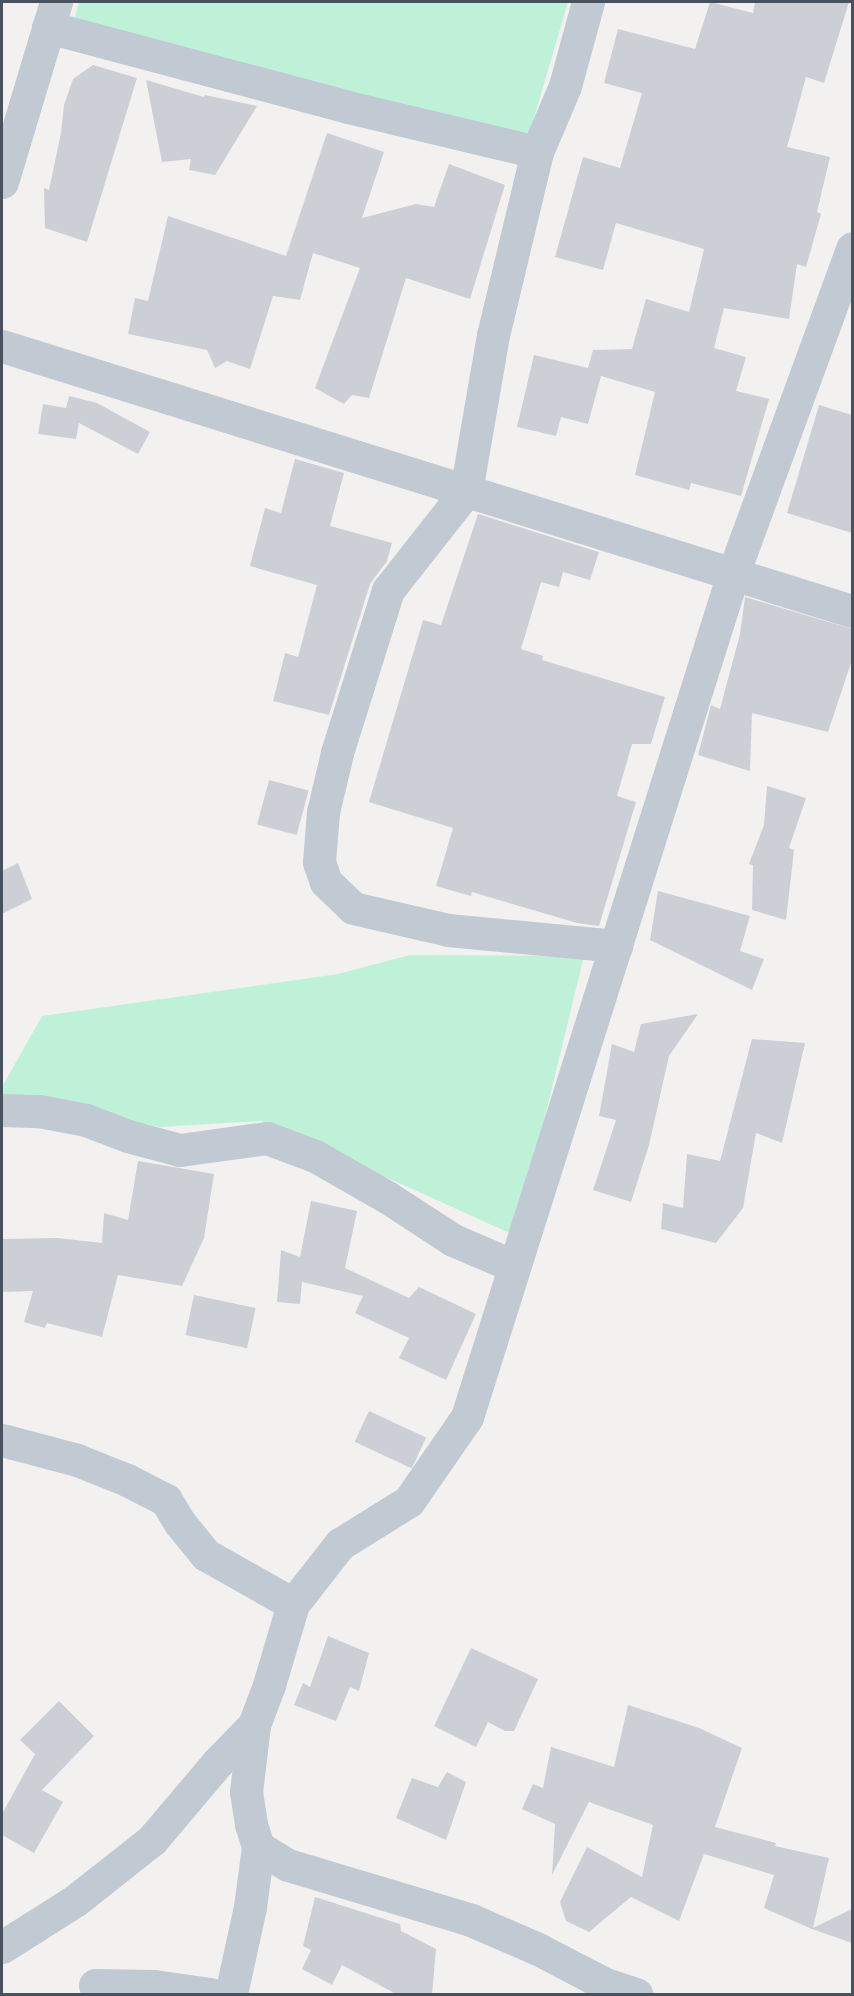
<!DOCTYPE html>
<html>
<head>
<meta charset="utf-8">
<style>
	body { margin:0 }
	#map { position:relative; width:854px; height:1996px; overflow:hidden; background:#f3f1f0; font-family:"Varela Round",sans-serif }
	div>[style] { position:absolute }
	.green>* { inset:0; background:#bff1d8 }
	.building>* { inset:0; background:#cccfd6; transform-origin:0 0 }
	.minor>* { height:33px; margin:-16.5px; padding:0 16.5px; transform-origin:16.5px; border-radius:16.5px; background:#c1c9d2 }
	span { translate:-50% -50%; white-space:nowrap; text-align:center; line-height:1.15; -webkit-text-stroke:6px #fff; paint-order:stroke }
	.frame { position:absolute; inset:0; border:3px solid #48515e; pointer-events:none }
</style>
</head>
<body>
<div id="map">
	<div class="green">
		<div style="clip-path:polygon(79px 2px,568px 2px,529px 135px,73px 24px)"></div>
		<div style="clip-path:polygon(410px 955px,584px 956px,516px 1236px,262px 1121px,160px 1127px,2px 1095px,2px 1087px,42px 1016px,338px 974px)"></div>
	</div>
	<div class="building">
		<div style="clip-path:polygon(710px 2px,753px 13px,755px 2px,849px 2px,824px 83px,806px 77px,787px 147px,830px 157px,817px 212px,821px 214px,806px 267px,797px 264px,789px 319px,724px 308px,714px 348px,746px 357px,736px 391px,769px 399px,741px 496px,691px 483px,689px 490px,635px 475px,655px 392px,601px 376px,588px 424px,561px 417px,556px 436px,517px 427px,534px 355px,588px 368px,593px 350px,632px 349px,646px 299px,689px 312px,704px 249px,616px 223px,603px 270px,555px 257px,583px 157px,620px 168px,642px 93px,604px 83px,618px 29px,695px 49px)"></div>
		<div style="clip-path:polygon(93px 65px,137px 78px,87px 242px,45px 228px,44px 188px,49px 190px,61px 133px,64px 105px,73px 79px)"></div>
		<div style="clip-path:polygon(146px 80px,204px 97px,205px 95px,257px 106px,215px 175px,189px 170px,191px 159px,162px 162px)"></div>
		<div style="clip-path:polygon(327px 133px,384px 152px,362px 218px,416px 204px,434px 207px,449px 164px,505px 185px,470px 299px,406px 278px,369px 398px,352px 395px,344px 404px,315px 388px,360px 268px,313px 253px,300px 300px,273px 296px,250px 369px,227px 361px,215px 368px,207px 350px,128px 334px,135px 298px,148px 301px,168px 216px,286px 256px)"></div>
		<div style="clip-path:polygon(69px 396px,97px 403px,150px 432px,138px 454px,79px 423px,76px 439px,38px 434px,43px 404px,66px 408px)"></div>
		<div style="clip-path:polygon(819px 405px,852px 415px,852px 533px,787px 513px)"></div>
		<div style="clip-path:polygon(295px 459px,344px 473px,330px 526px,392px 543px,387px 561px,370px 584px,329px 715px,273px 701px,285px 653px,298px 657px,317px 585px,250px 566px,265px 508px,281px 513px)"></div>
		<div style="clip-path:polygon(478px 514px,599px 552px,590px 580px,563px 572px,559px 587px,541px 582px,521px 649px,543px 656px,542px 660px,665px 697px,651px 744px,632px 744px,617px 796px,636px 802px,599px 926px,577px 923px,472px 892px,471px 896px,436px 886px,453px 828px,369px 802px,423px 620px,441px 625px)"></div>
		<div style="clip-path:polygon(745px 597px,852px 629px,852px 660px,828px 732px,752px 713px,750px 771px,698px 755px,711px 705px,720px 709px,740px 634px)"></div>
		<div style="left:269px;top:780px;width:41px;height:46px;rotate:15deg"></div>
		<div style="clip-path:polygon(767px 786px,806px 798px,789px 848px,794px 850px,786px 920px,752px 910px,753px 865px,749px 864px,764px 825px)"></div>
		<div style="clip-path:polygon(18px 863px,32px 899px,2px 914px,2px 871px)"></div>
		<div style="clip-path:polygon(658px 891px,750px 916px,740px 951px,764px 959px,752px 990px,650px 940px)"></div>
		<div style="clip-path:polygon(698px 1014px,669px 1056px,649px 1145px,631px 1202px,593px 1190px,616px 1120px,599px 1116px,612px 1044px,634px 1052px,641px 1024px)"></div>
		<div style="clip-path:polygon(752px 1039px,805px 1043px,782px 1143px,756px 1133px,743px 1208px,716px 1243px,661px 1229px,663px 1203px,683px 1208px,687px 1154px,720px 1161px)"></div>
		<div style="clip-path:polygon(138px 1161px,214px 1174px,204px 1238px,182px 1286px,118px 1275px,102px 1337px,47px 1323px,45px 1328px,24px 1322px,33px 1291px,2px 1292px,2px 1239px,58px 1238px,102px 1243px,104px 1213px,128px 1220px)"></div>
		<div style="clip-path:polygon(311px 1201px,357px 1211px,345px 1268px,409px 1298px,419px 1287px,476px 1314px,446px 1380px,399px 1358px,409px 1338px,355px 1313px,363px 1296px,302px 1282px,300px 1304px,277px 1302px,281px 1250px,300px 1257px)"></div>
		<div style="left:194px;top:1295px;width:63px;height:41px;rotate:12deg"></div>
		<div style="left:369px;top:1411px;width:63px;height:34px;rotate:25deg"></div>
		<div style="clip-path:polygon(328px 1636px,369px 1653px,359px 1691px,350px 1687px,336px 1721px,294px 1705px,303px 1683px,310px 1687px)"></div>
		<div style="clip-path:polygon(471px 1648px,538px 1679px,514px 1731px,505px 1731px,488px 1722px,476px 1747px,434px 1726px)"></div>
		<div style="clip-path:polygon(59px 1701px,94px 1736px,42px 1790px,63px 1802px,34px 1853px,2px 1835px,2px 1814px,35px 1754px,20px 1740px)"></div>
		<div style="clip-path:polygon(628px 1705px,699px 1728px,742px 1748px,715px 1827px,776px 1843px,775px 1846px,829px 1858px,813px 1928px,852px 1909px,852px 1943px,812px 1929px,764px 1908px,774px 1875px,704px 1854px,679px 1921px,631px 1897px,589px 1932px,566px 1921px,560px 1902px,587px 1847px,642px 1877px,653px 1825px,589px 1802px,552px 1875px,555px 1824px,522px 1809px,533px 1784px,543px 1788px,551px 1747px,614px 1767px)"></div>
		<div style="clip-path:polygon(447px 1772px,466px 1782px,446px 1840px,396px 1818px,412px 1778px,438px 1787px)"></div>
		<div style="clip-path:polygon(315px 1897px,400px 1924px,401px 1931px,436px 1949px,432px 1995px,398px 1995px,342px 1965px,332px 1985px,302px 1969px,311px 1950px,303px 1946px)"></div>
	</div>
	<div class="minor">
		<div style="left:588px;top:2px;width:87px;rotate:105.3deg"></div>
		<div style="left:565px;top:86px;width:72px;rotate:113deg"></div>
		<div style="left:537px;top:152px;width:188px;rotate:103.5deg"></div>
		<div style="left:493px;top:335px;width:158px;rotate:99.8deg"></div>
		<div style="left:466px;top:491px;width:126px;rotate:128.2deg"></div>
		<div style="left:388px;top:590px;width:171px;rotate:107.4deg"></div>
		<div style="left:337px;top:753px;width:61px;rotate:103.3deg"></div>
		<div style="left:323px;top:812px;width:50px;rotate:94.6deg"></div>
		<div style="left:319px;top:862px;width:21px;rotate:71deg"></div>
		<div style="left:326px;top:882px;width:37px;rotate:44deg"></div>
		<div style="left:353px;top:908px;width:98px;rotate:13deg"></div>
		<div style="left:448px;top:930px;width:169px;rotate:5.4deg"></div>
		<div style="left:48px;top:27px;width:310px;rotate:14.9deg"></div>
		<div style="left:348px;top:107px;width:194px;rotate:13.4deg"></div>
		<div style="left:2px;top:182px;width:188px;rotate:-73.3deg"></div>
		<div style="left:2px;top:346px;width:890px;rotate:17.32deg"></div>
		<div style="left:2px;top:1110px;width:37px;rotate:2deg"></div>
		<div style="left:39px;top:1111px;width:48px;rotate:10.8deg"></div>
		<div style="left:86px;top:1120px;width:45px;rotate:20.9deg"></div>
		<div style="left:128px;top:1136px;width:54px;rotate:15.1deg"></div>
		<div style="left:180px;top:1150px;width:88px;rotate:-7.9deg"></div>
		<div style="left:267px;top:1138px;width:51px;rotate:20.6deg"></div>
		<div style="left:315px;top:1156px;width:83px;rotate:29.7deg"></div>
		<div style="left:387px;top:1197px;width:79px;rotate:33.1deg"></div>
		<div style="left:453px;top:1240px;width:66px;rotate:23.1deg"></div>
		<div style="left:2px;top:1440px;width:78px;rotate:14.9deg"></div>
		<div style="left:77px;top:1460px;width:54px;rotate:21.8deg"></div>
		<div style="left:127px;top:1480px;width:44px;rotate:27.1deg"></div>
		<div style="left:166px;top:1500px;width:27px;rotate:59deg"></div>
		<div style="left:180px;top:1523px;width:41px;rotate:50.9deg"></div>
		<div style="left:206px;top:1555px;width:100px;rotate:29.4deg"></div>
		<div style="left:254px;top:1725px;width:67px;rotate:96.8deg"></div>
		<div style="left:246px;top:1792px;width:32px;rotate:81deg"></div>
		<div style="left:251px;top:1824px;width:24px;rotate:73deg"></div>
		<div style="left:258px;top:1847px;width:35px;rotate:31deg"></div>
		<div style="left:288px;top:1865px;width:191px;rotate:16.7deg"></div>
		<div style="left:471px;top:1920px;width:73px;rotate:23.4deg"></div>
		<div style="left:538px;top:1949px;width:76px;rotate:27.6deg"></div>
		<div style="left:605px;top:1984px;width:33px;rotate:18deg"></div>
		<div style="left:2px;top:1947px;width:88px;rotate:-32.4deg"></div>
		<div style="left:76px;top:1900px;width:97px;rotate:-38.3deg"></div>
		<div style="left:152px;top:1840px;width:102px;rotate:-49.8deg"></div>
		<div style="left:218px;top:1762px;width:52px;rotate:-45.8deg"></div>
		<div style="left:254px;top:1725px;width:43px;rotate:-69.4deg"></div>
		<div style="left:269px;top:1685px;width:84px;rotate:-73.5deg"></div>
		<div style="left:293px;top:1604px;width:76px;rotate:-51.9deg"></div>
		<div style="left:340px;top:1544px;width:81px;rotate:-31.9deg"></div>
		<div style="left:409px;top:1501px;width:102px;rotate:-55.4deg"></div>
		<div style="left:467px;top:1417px;width:884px;rotate:-72.49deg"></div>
		<div style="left:733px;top:574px;width:347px;rotate:-69.9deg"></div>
		<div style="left:95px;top:1985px;width:59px;rotate:1deg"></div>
		<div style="left:154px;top:1986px;width:57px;rotate:8.1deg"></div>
		<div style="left:231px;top:1994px;width:89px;rotate:-77.7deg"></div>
		<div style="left:250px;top:1907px;width:61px;rotate:-82.4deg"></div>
	</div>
	<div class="frame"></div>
</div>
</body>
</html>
